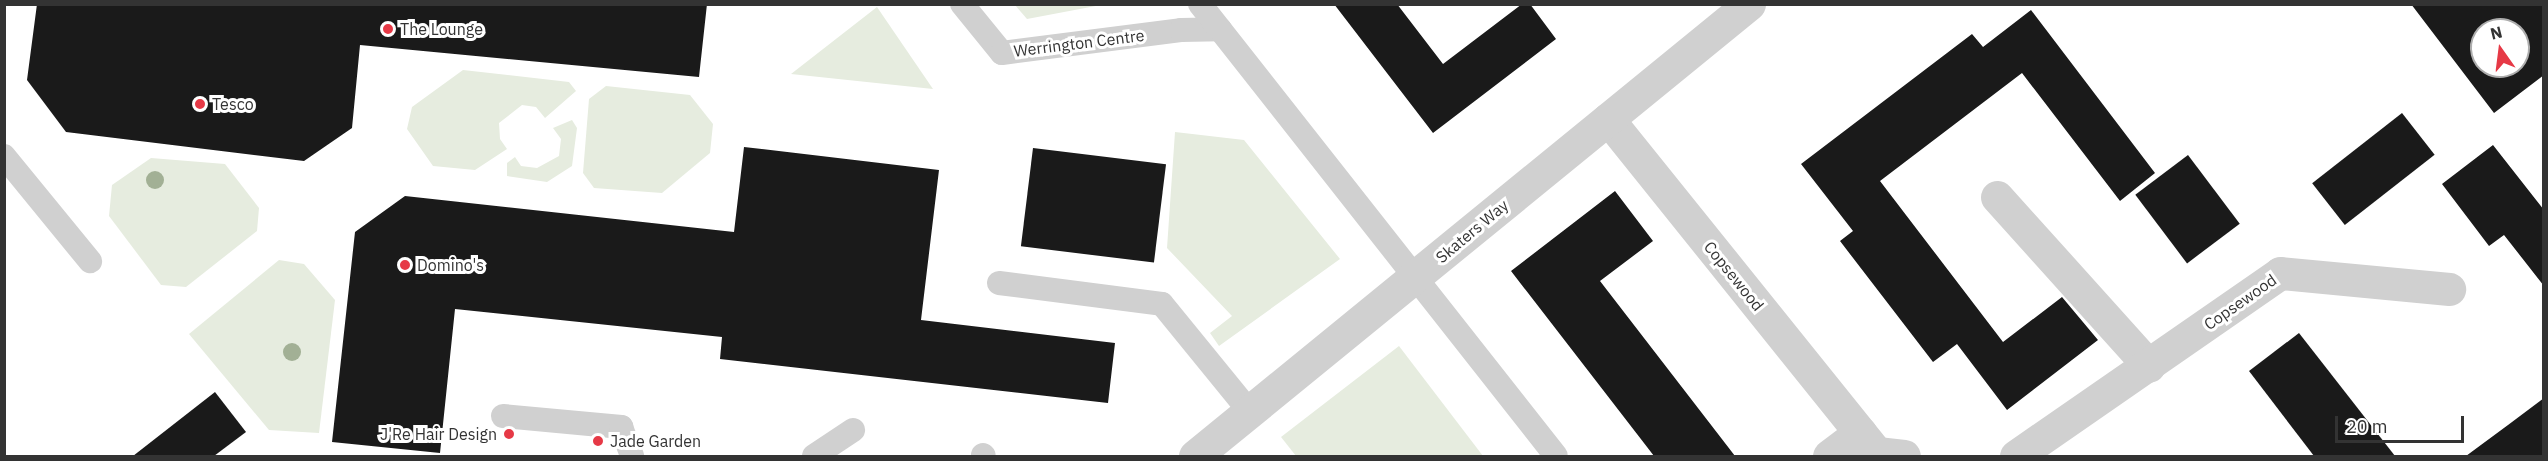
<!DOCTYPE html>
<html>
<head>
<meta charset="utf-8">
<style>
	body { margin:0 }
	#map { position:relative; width:2548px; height:461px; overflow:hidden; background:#fff; font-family:"IBM Plex Sans",sans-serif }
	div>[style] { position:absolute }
	.green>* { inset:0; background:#e6ecdf }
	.building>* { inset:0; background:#1a1a1a; transform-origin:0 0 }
	.lane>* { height:24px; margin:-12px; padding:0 12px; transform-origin:12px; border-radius:12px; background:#d0d0d0 }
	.street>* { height:33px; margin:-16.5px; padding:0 16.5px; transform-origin:16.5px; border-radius:16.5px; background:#d0d0d0 }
	.trees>* { width:18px; height:18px; margin:-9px; border-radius:50%; background:#a2b095 }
	.dots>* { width:16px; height:16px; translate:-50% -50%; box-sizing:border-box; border:3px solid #fff; border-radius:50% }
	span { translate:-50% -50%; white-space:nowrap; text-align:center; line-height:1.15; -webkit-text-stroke:6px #fff; paint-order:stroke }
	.poi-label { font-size:16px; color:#333 }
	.left { translate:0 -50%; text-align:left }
	.right { translate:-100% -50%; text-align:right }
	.street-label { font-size:16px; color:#333 }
	.frame { position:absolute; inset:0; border:6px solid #333; pointer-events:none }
	.north { position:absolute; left:2470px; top:18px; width:60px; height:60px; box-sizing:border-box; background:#fff; border:2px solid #adadad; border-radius:50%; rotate:346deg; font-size:16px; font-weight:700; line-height:24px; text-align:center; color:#333 }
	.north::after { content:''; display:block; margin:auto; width:21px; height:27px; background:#e63946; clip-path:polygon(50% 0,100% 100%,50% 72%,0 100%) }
	.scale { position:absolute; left:2335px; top:416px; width:129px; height:27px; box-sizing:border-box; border:3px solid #333; border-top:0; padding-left:8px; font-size:18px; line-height:21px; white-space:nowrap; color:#333; -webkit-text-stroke:4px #fff; paint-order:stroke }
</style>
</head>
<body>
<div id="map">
	<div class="green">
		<div style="clip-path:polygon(1015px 5px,1101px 5px,1027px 19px)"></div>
		<div style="clip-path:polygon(877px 7px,933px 89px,791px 74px)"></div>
		<div style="clip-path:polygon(463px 70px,569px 82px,576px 91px,545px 118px,536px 107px,522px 105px,499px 123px,500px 139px,507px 149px,475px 170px,433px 166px,407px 129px,412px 107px)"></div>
		<div style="clip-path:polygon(606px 86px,690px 95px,713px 124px,710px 153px,662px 193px,594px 188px,583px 173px,589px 99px)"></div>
		<div style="clip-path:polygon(572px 120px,577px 128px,572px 166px,547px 182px,507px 176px,507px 163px,515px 157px,521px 166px,537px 168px,559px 156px,561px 139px,553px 128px)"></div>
		<div style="clip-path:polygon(1175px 132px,1244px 140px,1340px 259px,1219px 346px,1210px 333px,1232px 316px,1167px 248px)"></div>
		<div style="clip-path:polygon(151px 158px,225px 164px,259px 208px,257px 231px,186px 287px,161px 285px,109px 216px,112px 185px)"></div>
		<div style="clip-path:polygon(279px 260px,304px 264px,335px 300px,319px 433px,269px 430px,189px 334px)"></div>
		<div style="clip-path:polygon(1399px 346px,1483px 456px,1296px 456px,1281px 437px)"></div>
	</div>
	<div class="building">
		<div style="clip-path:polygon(37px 4px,707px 4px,699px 77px,360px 45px,352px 128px,304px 161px,66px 132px,27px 80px)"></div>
		<div style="clip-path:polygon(1334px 4px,1397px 4px,1443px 64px,1522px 4px,1530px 4px,1556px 39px,1433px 133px)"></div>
		<div style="clip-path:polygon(evenodd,2411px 4px,2544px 4px,2544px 75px,2494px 113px,2411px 4px,2482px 30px,2518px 30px,2518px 66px,2482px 66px,2482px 30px)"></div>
		<div style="clip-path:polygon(2031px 10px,2155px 173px,2120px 201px,2022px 73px,1880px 181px,2003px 342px,2062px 297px,2098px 340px,2007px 410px,1957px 344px,1933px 362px,1840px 241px,1853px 231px,1801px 164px,1972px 34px,1983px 47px)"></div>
		<div style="left:2402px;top:113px;width:53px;height:114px;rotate:52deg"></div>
		<div style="clip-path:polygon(2493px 145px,2544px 210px,2544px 286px,2504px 235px,2489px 246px,2442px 184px)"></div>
		<div style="clip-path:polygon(744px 147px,939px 170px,921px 320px,1115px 343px,1108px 403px,720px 359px,722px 337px,455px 309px,440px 453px,332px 442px,355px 232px,405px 196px,734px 232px)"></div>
		<div style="left:1033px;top:148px;width:134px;height:99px;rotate:7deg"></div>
		<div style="left:2188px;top:155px;width:86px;height:66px;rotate:53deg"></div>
		<div style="clip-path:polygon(1615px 191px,1653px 241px,1600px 281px,1735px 456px,1654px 456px,1511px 271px)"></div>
		<div style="clip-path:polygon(2299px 333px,2395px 456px,2314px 456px,2249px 371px)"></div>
		<div style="clip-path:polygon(215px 392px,246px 432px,214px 456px,133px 456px)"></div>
		<div style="clip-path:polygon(2544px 398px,2544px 456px,2466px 456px,2508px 425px)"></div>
	</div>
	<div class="lane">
		<div style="left:962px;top:4px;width:63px;rotate:50.8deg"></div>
		<div style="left:1002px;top:53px;width:180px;rotate:-7.3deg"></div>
		<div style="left:1181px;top:30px;width:39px;rotate:-1deg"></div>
		<div style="left:1200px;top:4px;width:575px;rotate:51.78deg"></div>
		<div style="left:4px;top:156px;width:136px;rotate:50.7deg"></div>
		<div style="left:999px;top:283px;width:164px;rotate:7.3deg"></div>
		<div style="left:1162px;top:304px;width:139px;rotate:50.8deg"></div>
		<div style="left:503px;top:416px;width:119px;rotate:5.3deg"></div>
		<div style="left:621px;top:427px;width:31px;rotate:69deg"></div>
		<div style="left:983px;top:455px;width:1px;rotate:45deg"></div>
		<div style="left:814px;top:456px;width:47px;rotate:-33.7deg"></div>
	</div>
	<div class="street">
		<div style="left:1608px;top:119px;width:429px;rotate:51.2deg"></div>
		<div style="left:1877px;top:453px;width:27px;rotate:6deg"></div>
		<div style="left:1997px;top:197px;width:227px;rotate:48deg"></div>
		<div style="left:1195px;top:456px;width:715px;rotate:-39.21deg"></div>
		<div style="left:1829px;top:456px;width:39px;rotate:-37deg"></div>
		<div style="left:2016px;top:456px;width:321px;rotate:-34.7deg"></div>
		<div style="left:2280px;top:273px;width:170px;rotate:5.4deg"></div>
	</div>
	<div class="trees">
		<div style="left:155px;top:180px"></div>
		<div style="left:292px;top:352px"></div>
	</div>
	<div class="dots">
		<div style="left:388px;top:29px;background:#e63946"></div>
		<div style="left:200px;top:104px;background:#e63946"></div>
		<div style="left:405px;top:265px;background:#e63946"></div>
		<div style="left:509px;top:434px;background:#e63946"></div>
		<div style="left:598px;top:441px;background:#e63946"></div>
	</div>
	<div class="poi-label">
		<span class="left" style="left:400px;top:29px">The Lounge</span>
		<span class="left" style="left:212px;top:104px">Tesco</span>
		<span class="left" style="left:417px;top:265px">Domino's</span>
		<span class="right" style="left:497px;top:434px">J'Re Hair Design</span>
		<span class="left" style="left:610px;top:441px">Jade Garden</span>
	</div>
	<div class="street-label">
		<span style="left:1079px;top:43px;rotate:-7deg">Werrington Centre</span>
		<span style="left:1472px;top:231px;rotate:-40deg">Skaters Way</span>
		<span style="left:1734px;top:276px;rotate:51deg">Copsewood</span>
		<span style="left:2240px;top:302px;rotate:-35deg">Copsewood</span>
	</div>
	<div class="frame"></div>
	<div class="north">N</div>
	<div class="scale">20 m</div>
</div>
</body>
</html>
